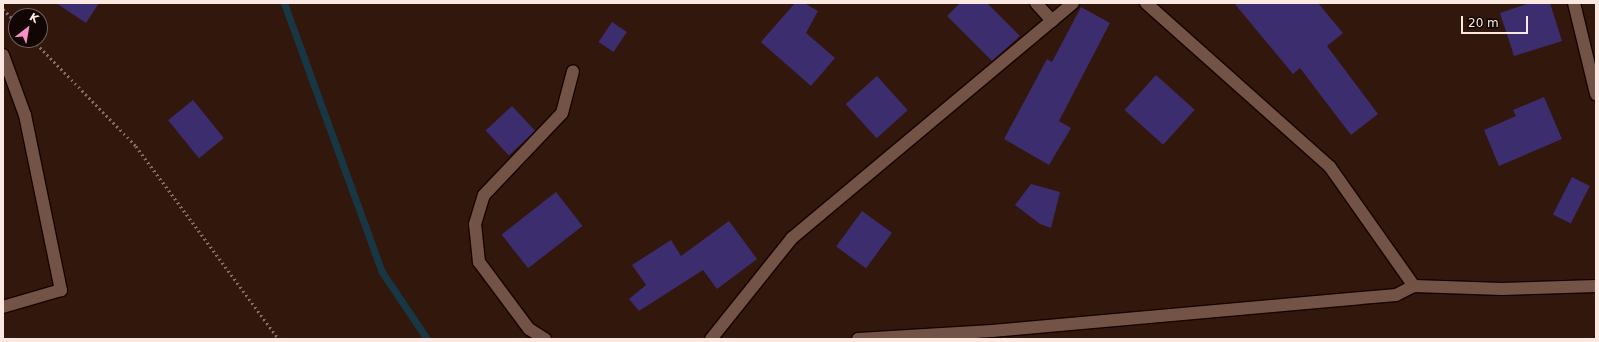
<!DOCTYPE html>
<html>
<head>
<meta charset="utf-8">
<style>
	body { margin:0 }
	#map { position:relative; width:1599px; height:342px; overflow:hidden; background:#31170c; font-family:"DejaVu Sans",sans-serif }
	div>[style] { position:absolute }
	.stream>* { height:7px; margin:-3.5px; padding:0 3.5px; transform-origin:3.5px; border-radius:3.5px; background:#183744 }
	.building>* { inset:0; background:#3c2d6f; transform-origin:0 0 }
	.path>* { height:2.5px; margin-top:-1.25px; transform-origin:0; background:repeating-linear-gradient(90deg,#846d63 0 2px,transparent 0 5px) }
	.roads { filter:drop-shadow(1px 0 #170300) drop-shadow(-1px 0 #170300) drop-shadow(0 1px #170300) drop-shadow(0 -1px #170300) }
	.minor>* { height:12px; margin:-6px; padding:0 6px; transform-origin:6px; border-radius:6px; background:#725346 }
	span { translate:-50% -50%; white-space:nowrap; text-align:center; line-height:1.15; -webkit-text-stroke:4px #110603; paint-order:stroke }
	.frame { position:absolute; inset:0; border:4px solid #fbe8e0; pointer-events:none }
	.north { position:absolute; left:8px; top:8px; width:40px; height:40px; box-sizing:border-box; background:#110603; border:1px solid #6f605b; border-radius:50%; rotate:31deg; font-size:11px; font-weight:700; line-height:16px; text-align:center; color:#fbe8e0 }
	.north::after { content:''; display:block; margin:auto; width:14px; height:18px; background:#fa8fc7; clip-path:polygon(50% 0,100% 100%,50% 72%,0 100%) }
	.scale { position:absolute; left:1461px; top:16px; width:67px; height:18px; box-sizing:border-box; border:2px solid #fbe8e0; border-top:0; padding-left:5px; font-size:12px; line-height:14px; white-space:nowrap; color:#fbe8e0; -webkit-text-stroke:3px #110603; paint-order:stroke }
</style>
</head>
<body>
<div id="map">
	<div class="stream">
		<div style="left:284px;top:3px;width:286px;rotate:70deg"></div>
		<div style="left:382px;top:272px;width:81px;rotate:56.1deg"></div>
	</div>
	<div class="building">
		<div style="clip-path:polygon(56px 3px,99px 3px,86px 23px)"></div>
		<div style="clip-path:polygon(795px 3px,804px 3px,818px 11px,806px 33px,835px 58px,811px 86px,761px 42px)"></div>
		<div style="clip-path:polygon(960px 3px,987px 3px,1020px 36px,992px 61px,947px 16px)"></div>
		<div style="clip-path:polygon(1234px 3px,1318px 3px,1343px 33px,1327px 46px,1378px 114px,1351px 135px,1300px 68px,1293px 74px)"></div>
		<div style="clip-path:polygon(1530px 3px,1550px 3px,1562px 41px,1514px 56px,1500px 13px)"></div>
		<div style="clip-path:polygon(1081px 7px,1110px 23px,1059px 121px,1071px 128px,1049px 165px,1004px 139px,1047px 59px,1052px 62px)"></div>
		<div style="left:612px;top:22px;width:18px;height:24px;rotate:34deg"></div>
		<div style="left:1156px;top:75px;width:52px;height:47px;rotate:42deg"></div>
		<div style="left:877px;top:76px;width:46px;height:42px;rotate:48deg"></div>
		<div style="clip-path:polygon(1544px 97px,1562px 139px,1499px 166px,1484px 130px,1516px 116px,1513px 110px)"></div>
		<div style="left:193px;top:100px;width:49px;height:32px;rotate:51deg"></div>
		<div style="left:512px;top:106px;width:34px;height:36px;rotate:47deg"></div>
		<div style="left:1572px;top:177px;width:20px;height:42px;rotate:27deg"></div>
		<div style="clip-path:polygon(1031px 184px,1060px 192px,1051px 228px,1040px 224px,1015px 205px)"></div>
		<div style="left:556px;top:192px;width:43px;height:69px;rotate:52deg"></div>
		<div style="left:862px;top:211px;width:37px;height:44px;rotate:36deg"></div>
		<div style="clip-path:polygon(729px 221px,757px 259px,717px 289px,703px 270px,639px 311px,629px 299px,646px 285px,632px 265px,671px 240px,681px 256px)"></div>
	</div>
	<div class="path">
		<div style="left:3px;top:9px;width:18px;rotate:45deg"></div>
		<div style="left:33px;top:40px;width:148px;rotate:45.8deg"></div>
		<div style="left:136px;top:146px;width:240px;rotate:53.5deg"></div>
	</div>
	<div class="roads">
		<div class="minor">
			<div style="left:1036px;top:3px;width:24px;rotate:48deg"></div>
			<div style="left:1146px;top:3px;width:246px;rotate:41.7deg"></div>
			<div style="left:1330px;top:167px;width:146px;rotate:54.8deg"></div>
			<div style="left:1574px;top:3px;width:94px;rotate:76.4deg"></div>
			<div style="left:3px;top:55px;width:64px;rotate:69.9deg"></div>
			<div style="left:25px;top:115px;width:179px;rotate:78.4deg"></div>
			<div style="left:61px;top:290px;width:60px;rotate:163.7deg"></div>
			<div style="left:545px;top:339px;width:19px;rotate:-148deg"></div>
			<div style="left:529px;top:329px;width:84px;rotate:-126.7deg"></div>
			<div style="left:479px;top:262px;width:38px;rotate:-96deg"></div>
			<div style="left:475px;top:224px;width:30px;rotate:-73deg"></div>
			<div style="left:484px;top:195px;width:113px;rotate:-46.4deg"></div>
			<div style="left:562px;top:113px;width:43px;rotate:-75.3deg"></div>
			<div style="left:711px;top:339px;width:129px;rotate:-51.3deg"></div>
			<div style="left:792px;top:238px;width:366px;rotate:-39.9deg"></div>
			<div style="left:858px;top:339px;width:134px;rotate:-3.4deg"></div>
			<div style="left:992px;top:331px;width:406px;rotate:-5.1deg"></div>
			<div style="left:1396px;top:295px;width:20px;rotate:-27deg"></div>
			<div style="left:1414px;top:286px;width:88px;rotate:2deg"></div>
			<div style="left:1502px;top:289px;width:94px;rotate:-1.8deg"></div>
		</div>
	</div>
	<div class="frame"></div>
	<div class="north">K</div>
	<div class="scale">20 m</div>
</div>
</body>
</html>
